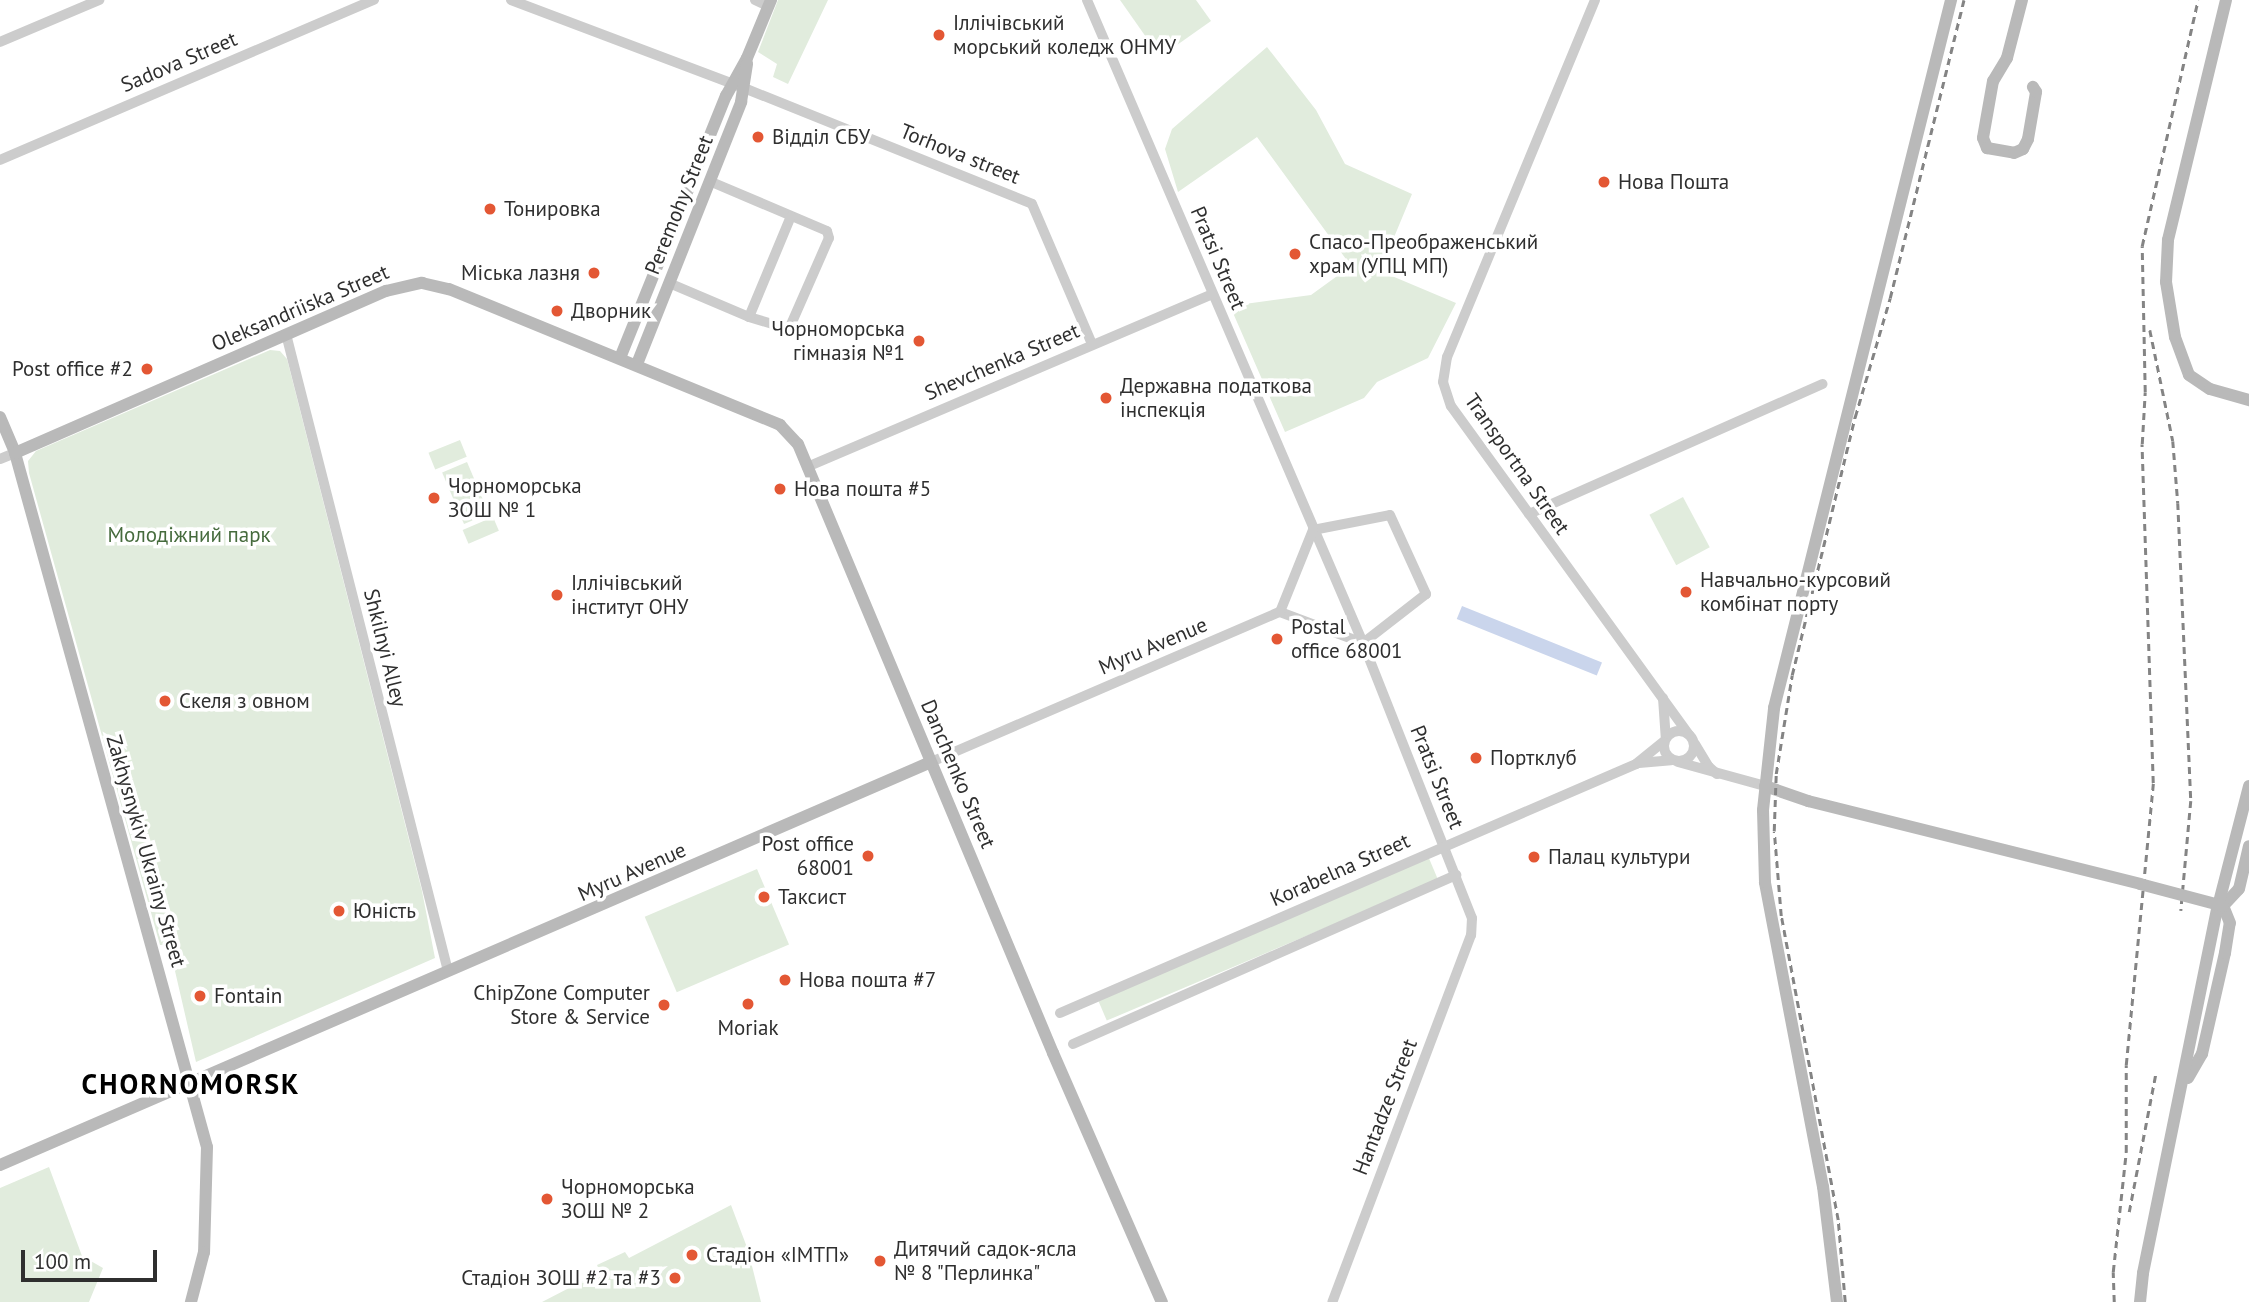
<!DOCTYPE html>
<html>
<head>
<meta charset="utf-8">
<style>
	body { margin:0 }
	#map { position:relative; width:2249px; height:1302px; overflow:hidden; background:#fff; font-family:"PT Sans",sans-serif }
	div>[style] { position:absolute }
	.green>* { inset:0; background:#e1ecdd; transform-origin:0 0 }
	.water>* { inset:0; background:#cad5ec; transform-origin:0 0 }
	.street>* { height:10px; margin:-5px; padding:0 5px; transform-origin:5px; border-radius:5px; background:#ccc }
	.street>.ring { margin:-5px; padding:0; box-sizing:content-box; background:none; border:10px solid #ccc; border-radius:50% }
	.secondary>* { height:12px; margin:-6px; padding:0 6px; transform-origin:6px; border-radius:6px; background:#b9b9b9 }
	.rail>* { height:2.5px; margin-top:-1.25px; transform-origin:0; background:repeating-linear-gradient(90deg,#848484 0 7px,transparent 0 12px) }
	.secondary-bridge>* { height:12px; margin:-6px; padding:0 6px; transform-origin:6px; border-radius:6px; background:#b9b9b9 }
	.dots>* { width:19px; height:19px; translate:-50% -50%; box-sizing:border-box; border:4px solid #fff; border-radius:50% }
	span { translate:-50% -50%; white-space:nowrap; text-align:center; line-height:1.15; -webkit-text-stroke:7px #fff; paint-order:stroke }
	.poi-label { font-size:21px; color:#2f2f2f }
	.left { translate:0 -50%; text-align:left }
	.right { translate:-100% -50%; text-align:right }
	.street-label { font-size:21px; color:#2f2f2f }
	.park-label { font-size:21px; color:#466b3d }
	.district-label { font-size:28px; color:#000; font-weight:700; letter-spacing:2px }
	.scale { position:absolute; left:21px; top:1250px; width:136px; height:32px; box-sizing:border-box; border:4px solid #2f2f2f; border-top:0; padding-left:9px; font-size:21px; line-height:24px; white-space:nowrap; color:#2f2f2f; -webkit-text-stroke:5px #fff; paint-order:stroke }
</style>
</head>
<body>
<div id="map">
	<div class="green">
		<div style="clip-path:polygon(778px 0,828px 0,788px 84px,773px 77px,777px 64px,758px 52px)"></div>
		<div style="clip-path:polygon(1120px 0,1196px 0,1211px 21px,1160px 57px)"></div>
		<div style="clip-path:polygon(1267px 47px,1316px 110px,1345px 164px,1412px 194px,1380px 271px,1456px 303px,1428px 358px,1377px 382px,1364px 398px,1285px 432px,1230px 306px,1311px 295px,1351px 266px,1257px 137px,1178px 192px,1165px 149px,1172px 129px)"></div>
		<div style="clip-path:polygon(270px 350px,280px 351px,287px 359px,422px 891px,435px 958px,196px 1062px,169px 945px,160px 945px,29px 473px,28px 461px,36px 451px)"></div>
		<div style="left:460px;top:440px;width:18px;height:34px;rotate:68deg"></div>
		<div style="left:467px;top:462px;width:56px;height:27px;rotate:67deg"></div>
		<div style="left:1683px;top:497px;width:57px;height:38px;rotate:62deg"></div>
		<div style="left:493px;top:517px;width:15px;height:33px;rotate:67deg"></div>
		<div style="left:1428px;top:856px;width:26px;height:360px;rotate:67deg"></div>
		<div style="left:757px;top:869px;width:82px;height:122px;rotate:67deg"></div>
		<div style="clip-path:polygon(49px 1167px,82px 1256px,103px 1268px,89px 1302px,0 1302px,0 1188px)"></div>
		<div style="clip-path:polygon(731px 1205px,748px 1250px,761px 1302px,542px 1302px,600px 1272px,597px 1265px,625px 1252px,629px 1258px)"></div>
	</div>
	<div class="water">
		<div style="left:1462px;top:606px;width:151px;height:14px;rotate:22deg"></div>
	</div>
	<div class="street">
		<div style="left:511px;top:0;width:249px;rotate:20.7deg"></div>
		<div style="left:744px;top:88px;width:310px;rotate:21.9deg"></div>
		<div style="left:1032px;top:204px;width:152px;rotate:66.8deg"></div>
		<div style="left:755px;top:0;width:14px;rotate:25deg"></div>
		<div style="left:1087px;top:0;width:700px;rotate:66.77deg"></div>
		<div style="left:1363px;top:643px;width:296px;rotate:68.4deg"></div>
		<div style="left:1472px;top:918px;width:17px;rotate:93deg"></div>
		<div style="left:1471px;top:935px;width:392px;rotate:110.7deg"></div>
		<div style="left:1595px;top:0;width:386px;rotate:112.5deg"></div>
		<div style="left:1447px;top:357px;width:25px;rotate:99deg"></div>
		<div style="left:1443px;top:382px;width:25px;rotate:72deg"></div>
		<div style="left:1451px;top:406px;width:406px;rotate:54.1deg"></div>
		<div style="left:0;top:42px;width:108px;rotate:-23deg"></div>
		<div style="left:0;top:160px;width:407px;rotate:-23.2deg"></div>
		<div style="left:669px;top:283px;width:87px;rotate:23deg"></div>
		<div style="left:749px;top:317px;width:42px;rotate:16.7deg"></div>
		<div style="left:789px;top:329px;width:99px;rotate:-66.3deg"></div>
		<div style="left:829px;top:238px;width:7px;rotate:-106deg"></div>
		<div style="left:827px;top:231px;width:128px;rotate:-157deg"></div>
		<div style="left:749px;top:317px;width:109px;rotate:-67.4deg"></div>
		<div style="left:286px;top:334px;width:657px;rotate:75.73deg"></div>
		<div style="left:0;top:459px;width:16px;rotate:-22deg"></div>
		<div style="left:807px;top:467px;width:440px;rotate:-23.1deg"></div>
		<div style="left:1529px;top:514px;width:321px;rotate:-23.9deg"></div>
		<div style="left:1313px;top:530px;width:78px;rotate:-11deg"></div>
		<div style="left:1390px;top:515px;width:87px;rotate:65.5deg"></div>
		<div style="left:1426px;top:594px;width:80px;rotate:142.1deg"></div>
		<div style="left:1280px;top:612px;width:89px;rotate:20.5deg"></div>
		<div style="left:1280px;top:612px;width:88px;rotate:-68.1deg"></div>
		<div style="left:1663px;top:698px;width:39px;rotate:86deg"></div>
		<div class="ring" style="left:1664px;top:731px;width:20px;height:20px"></div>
		<div style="left:1695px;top:744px;width:26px;rotate:59deg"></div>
		<div style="left:1708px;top:766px;width:12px;rotate:42deg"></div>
		<div style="left:931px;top:762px;width:380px;rotate:-23.3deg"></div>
		<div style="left:1678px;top:762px;width:90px;rotate:15.4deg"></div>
		<div style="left:1639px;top:763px;width:32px;rotate:-5deg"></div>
		<div style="left:1060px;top:1013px;width:628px;rotate:-23.38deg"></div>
		<div style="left:1636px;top:764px;width:35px;rotate:-39deg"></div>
		<div style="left:1073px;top:1044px;width:419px;rotate:-23.8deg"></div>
	</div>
	<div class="secondary">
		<div style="left:2022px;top:0;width:60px;rotate:104.5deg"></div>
		<div style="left:2007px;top:58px;width:27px;rotate:121deg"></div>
		<div style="left:1993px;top:81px;width:58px;rotate:100deg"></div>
		<div style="left:1983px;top:138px;width:11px;rotate:68deg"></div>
		<div style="left:1987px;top:148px;width:27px;rotate:10deg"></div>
		<div style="left:2014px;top:153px;width:10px;rotate:-24deg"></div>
		<div style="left:2023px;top:149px;width:11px;rotate:-63deg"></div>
		<div style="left:2028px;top:139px;width:48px;rotate:-80.3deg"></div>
		<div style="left:2036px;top:92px;width:6px;rotate:-121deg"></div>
		<div style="left:2226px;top:0;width:247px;rotate:103.6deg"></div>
		<div style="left:2168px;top:240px;width:42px;rotate:92.7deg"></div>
		<div style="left:2166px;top:282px;width:56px;rotate:80.7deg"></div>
		<div style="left:2175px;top:337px;width:40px;rotate:69.8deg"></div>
		<div style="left:2189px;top:375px;width:25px;rotate:34deg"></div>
		<div style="left:2210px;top:389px;width:41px;rotate:15.8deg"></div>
		<div style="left:620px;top:358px;width:283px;rotate:-68deg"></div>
		<div style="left:726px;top:96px;width:43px;rotate:-61.1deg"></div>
		<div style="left:747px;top:58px;width:63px;rotate:-67.5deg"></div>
		<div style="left:637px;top:364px;width:282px;rotate:-68.3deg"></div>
		<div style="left:741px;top:102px;width:39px;rotate:-81deg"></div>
		<div style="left:0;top:417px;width:39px;rotate:67deg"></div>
		<div style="left:15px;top:453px;width:720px;rotate:74.54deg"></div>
		<div style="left:207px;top:1147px;width:105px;rotate:91.6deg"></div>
		<div style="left:204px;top:1252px;width:52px;rotate:104.6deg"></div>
		<div style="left:15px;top:453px;width:405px;rotate:-23.6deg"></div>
		<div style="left:386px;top:291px;width:37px;rotate:-13deg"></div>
		<div style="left:422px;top:283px;width:28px;rotate:13deg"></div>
		<div style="left:449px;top:289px;width:358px;rotate:22.3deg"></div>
		<div style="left:780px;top:425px;width:26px;rotate:47deg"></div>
		<div style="left:798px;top:444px;width:660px;rotate:67.28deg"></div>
		<div style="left:1053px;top:1053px;width:272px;rotate:66.4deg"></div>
		<div style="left:1765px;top:786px;width:46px;rotate:19.2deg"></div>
		<div style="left:1808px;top:801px;width:342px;rotate:14deg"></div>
		<div style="left:2188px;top:1078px;width:28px;rotate:-60deg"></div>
		<div style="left:2202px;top:1054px;width:104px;rotate:-77.2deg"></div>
		<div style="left:2225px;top:953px;width:30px;rotate:-81deg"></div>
		<div style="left:2230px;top:923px;width:18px;rotate:-112deg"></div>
		<div style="left:2223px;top:906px;width:23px;rotate:-47deg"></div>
		<div style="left:2239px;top:889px;width:44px;rotate:-76.9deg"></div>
		<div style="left:0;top:1165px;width:1014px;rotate:-23.41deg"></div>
		<div style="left:1837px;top:1302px;width:116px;rotate:-96.9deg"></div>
		<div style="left:1823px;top:1187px;width:310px;rotate:-100.8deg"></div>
		<div style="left:1765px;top:882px;width:72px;rotate:-91.6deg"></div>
		<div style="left:1763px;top:810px;width:103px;rotate:-83.8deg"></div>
		<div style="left:1774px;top:708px;width:730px;rotate:-75.96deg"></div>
		<div style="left:2140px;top:1302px;width:29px;rotate:-84deg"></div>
		<div style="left:2143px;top:1273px;width:375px;rotate:-78.5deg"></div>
		<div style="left:2218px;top:906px;width:124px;rotate:-75.5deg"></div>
	</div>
	<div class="rail">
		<div style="left:2150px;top:330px;width:113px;rotate:78.3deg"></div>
		<div style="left:2173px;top:441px;width:62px;rotate:85.4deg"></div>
		<div style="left:2178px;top:503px;width:298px;rotate:87.5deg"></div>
		<div style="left:2191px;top:801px;width:110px;rotate:95.2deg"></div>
		<div style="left:2129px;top:1212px;width:143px;rotate:-79.1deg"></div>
		<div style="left:1845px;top:1302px;width:82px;rotate:-94.9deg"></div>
		<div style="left:1838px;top:1220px;width:309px;rotate:-100.6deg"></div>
		<div style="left:1781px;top:916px;width:85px;rotate:-94.7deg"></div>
		<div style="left:1774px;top:831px;width:57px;rotate:-88deg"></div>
		<div style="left:1776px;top:774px;width:100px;rotate:-80.8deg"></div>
		<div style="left:1792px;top:675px;width:266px;rotate:-76.3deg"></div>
		<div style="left:1855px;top:417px;width:124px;rotate:-73.6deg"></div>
		<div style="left:1890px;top:298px;width:307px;rotate:-76.1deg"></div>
		<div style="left:2114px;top:1302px;width:30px;rotate:-92deg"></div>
		<div style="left:2113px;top:1272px;width:121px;rotate:-83.8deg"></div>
		<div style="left:2126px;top:1152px;width:87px;rotate:-90deg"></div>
		<div style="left:2126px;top:1065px;width:283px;rotate:-84.5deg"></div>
		<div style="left:2153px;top:783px;width:339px;rotate:-91.9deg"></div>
		<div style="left:2142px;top:444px;width:52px;rotate:-86.7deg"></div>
		<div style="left:2145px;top:392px;width:146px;rotate:-91.2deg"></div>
		<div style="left:2142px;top:246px;width:252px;rotate:-77.2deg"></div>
	</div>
	<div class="secondary-bridge">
		<div style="left:2140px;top:884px;width:86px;rotate:14.8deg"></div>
	</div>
	<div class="dots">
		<div style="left:939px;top:35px;background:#e35734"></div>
		<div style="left:758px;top:137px;background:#e35734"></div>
		<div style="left:1604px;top:182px;background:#e35734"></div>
		<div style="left:490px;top:209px;background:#e35734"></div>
		<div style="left:1295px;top:254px;background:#e35734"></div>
		<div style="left:594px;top:273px;background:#e35734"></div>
		<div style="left:557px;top:311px;background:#e35734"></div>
		<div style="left:919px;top:341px;background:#e35734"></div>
		<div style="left:147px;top:369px;background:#e35734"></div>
		<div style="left:1106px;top:398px;background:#e35734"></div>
		<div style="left:780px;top:489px;background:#e35734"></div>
		<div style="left:434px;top:498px;background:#e35734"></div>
		<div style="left:1686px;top:592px;background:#e35734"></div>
		<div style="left:557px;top:595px;background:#e35734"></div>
		<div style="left:1277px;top:639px;background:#e35734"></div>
		<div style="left:165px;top:701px;background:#e35734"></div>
		<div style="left:1476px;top:758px;background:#e35734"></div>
		<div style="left:868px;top:856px;background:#e35734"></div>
		<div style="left:1534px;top:857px;background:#e35734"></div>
		<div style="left:764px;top:897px;background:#e35734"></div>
		<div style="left:339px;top:911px;background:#e35734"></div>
		<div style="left:785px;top:980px;background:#e35734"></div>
		<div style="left:200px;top:996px;background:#e35734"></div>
		<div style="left:748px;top:1004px;background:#e35734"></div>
		<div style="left:664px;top:1005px;background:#e35734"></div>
		<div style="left:547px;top:1199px;background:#e35734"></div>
		<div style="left:692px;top:1255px;background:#e35734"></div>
		<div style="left:880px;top:1261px;background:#e35734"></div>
		<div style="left:675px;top:1278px;background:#e35734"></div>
	</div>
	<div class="poi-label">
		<span class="left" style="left:953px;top:35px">Іллічівський<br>морський коледж ОНМУ</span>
		<span class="left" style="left:772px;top:137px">Відділ СБУ</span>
		<span class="left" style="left:1618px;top:182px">Нова Пошта</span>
		<span class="left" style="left:504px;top:209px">Тонировка</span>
		<span class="left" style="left:1309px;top:254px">Спасо-Преображенський<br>храм (УПЦ МП)</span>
		<span class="right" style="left:580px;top:273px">Міська лазня</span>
		<span class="left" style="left:571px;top:311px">Дворник</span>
		<span class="right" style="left:905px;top:341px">Чорноморська<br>гімназія №1</span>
		<span class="right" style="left:133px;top:369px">Post office #2</span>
		<span class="left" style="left:1120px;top:398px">Державна податкова<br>інспекція</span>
		<span class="left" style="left:448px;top:498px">Чорноморська<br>ЗОШ № 1</span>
		<span class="left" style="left:794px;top:489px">Нова пошта #5</span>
		<span class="left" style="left:1700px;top:592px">Навчально-курсовий<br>комбінат порту</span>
		<span class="left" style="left:571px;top:595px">Іллічівський<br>інститут ОНУ</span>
		<span class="left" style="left:1291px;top:639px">Postal<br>office 68001</span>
		<span class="left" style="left:179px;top:701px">Скеля з овном</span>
		<span class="left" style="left:1490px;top:758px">Портклуб</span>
		<span class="right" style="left:854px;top:856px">Post office<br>68001</span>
		<span class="left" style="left:1548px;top:857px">Палац культури</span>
		<span class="left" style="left:778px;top:897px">Таксист</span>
		<span class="left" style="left:353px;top:911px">Юність</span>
		<span class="left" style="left:799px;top:980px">Нова пошта #7</span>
		<span class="right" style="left:650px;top:1005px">ChipZone Computer<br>Store &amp; Service</span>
		<span class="left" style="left:214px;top:996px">Fontain</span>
		<span style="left:748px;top:1028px">Moriak</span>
		<span class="left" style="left:561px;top:1199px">Чорноморська<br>ЗОШ № 2</span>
		<span class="left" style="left:894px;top:1261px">Дитячий садок-ясла<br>№ 8 "Перлинка"</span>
		<span class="left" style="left:706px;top:1255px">Стадіон «ІМТП»</span>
		<span class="right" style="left:661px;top:1278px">Стадіон ЗОШ #2 та #3</span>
	</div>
	<div class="street-label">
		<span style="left:179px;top:62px;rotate:-23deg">Sadova Street</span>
		<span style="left:960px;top:154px;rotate:22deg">Torhova street</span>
		<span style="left:679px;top:205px;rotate:-68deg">Peremohy Street</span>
		<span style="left:1218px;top:258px;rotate:67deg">Pratsi Street</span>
		<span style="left:300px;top:308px;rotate:-23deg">Oleksandriiska Street</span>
		<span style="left:1002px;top:362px;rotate:-23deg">Shevchenka Street</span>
		<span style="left:1517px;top:464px;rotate:55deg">Transportna Street</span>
		<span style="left:1153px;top:646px;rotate:-23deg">Myru Avenue</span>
		<span style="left:385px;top:648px;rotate:76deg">Shkilnyi Alley</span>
		<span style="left:958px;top:774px;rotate:67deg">Danchenko Street</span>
		<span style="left:1437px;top:777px;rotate:68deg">Pratsi Street</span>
		<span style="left:146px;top:851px;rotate:74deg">Zakhysnykiv Ukrainy Street</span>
		<span style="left:1340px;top:870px;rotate:-24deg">Korabelna Street</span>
		<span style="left:632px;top:872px;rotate:-24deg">Myru Avenue</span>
		<span style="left:1385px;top:1107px;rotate:-69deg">Hantadze Street</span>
	</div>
	<div class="park-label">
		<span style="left:189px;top:535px">Молодіжний парк</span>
	</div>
	<div class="district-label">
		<span style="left:191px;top:1084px">CHORNOMORSK</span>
	</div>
	<div class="scale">100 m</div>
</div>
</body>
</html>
